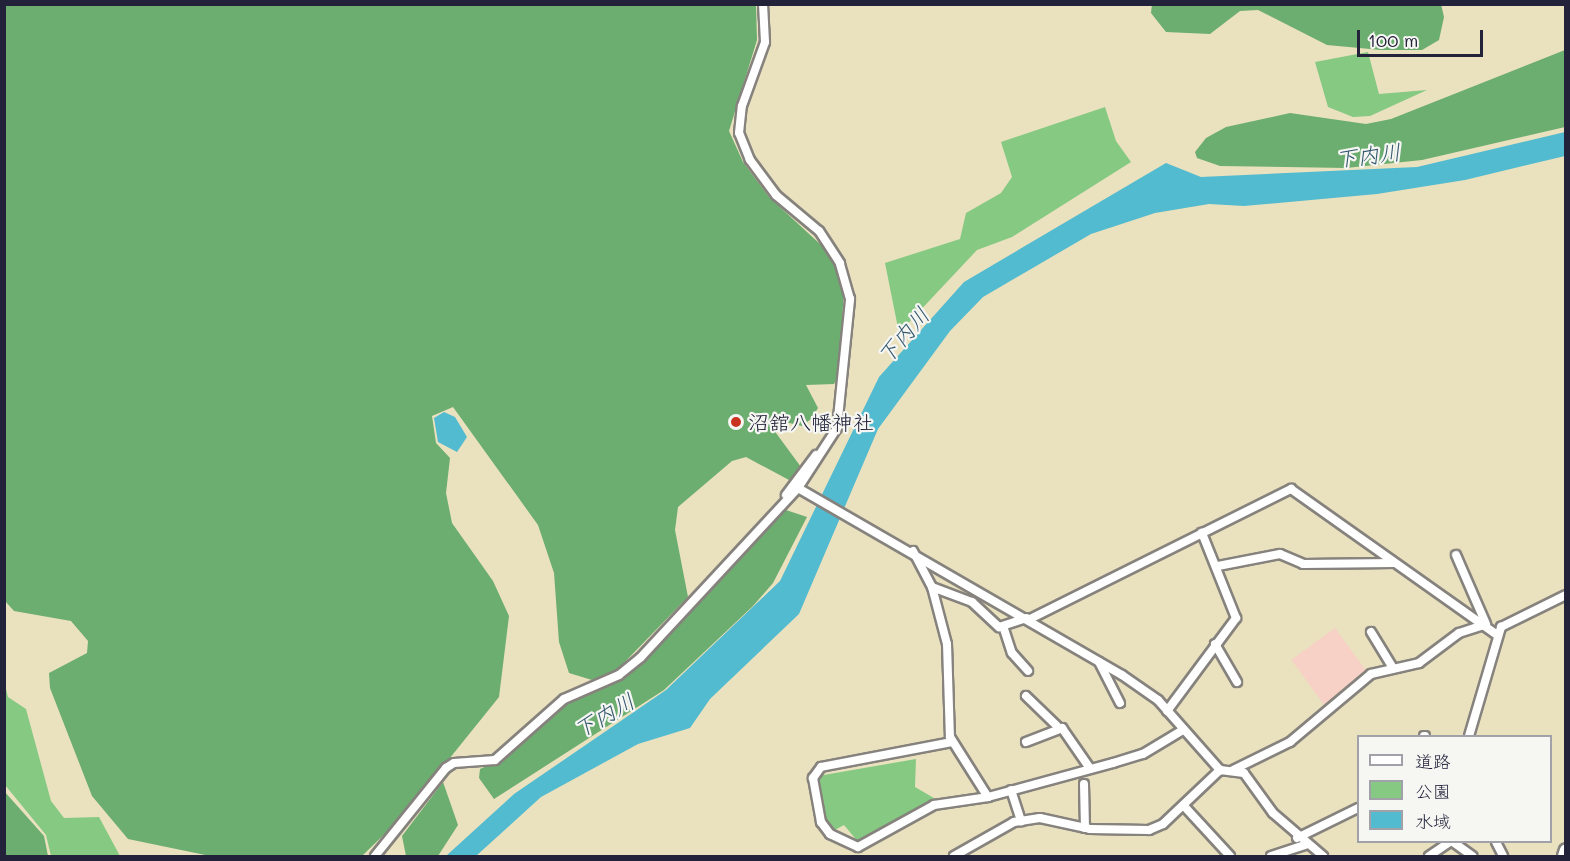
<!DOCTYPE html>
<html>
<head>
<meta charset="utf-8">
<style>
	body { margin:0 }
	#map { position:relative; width:1570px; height:861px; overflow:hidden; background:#eae1bf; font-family:Mali,"Klee One",sans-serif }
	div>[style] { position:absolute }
	.built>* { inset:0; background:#f7d1c6; transform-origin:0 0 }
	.green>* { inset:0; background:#85c982 }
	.forest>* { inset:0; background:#6cad70 }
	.water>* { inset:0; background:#52bbd0 }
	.roads { filter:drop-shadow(2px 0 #86827d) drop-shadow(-2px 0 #86827d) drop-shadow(0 2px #86827d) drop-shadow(0 -2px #86827d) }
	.minor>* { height:8px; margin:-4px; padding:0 4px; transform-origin:4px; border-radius:4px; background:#fff }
	.highway>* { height:12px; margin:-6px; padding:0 6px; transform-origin:6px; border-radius:6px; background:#fff }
	.dots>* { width:16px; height:16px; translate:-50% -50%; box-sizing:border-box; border:3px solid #f6f6f2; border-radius:50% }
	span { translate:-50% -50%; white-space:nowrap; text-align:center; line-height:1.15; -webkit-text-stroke:4.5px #f6f6f2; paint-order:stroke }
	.poi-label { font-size:21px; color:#22223b }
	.left { translate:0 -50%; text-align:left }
	.water-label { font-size:22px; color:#33586f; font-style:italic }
	.frame { position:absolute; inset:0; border:6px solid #22223b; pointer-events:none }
	.legend { position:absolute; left:1357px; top:735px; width:195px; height:108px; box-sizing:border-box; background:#f6f6f2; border:2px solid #a1a1a9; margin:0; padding:8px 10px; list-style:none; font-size:18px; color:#22223b }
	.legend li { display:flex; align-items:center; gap:12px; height:30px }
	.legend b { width:30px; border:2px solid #a1a1a9 }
	.scale { position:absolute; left:1357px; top:30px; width:126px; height:27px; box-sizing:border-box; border:3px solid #22223b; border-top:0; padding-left:8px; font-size:18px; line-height:21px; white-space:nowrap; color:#22223b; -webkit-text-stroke:4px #f6f6f2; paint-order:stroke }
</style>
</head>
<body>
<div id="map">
	<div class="built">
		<div style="left:1335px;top:628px;width:56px;height:54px;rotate:54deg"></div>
	</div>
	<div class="green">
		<div style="clip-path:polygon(1368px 52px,1379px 94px,1427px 90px,1370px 116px,1353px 117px,1328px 107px,1315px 62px)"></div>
		<div style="clip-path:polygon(1105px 107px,1116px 141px,1131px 162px,1012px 237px,977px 250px,899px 333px,885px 263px,960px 239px,966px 213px,1001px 193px,1012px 177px,1001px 142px)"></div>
		<div style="clip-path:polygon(5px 685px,8px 697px,26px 709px,51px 801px,64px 818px,99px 817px,120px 856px,51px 856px,46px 835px,5px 785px)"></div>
		<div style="clip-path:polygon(916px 759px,915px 787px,939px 801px,859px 843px,844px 825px,833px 831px,824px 820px,818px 776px)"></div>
	</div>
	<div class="forest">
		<div style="clip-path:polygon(1152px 4px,1441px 4px,1444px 17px,1439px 40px,1422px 50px,1381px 50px,1327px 45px,1258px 10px,1240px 11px,1210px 34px,1166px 32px,1151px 13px)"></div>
		<div style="clip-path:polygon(5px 5px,756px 5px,757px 40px,729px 131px,743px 162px,769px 197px,833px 256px,844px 288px,839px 375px,834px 384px,806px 385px,818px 408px,811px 419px,802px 426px,785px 422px,777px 426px,776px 433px,801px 467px,789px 480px,746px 457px,732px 461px,678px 507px,675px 530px,688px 597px,615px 672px,592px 680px,569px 673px,559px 642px,554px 573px,538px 525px,453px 407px,432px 416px,436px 443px,450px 458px,446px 493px,452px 523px,493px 581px,509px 616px,499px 697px,404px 815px,362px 856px,210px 856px,128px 839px,92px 796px,50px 688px,49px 673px,87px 653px,88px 641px,71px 621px,14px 611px,5px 601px)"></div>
		<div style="clip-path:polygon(1565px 50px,1565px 127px,1422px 160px,1346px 168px,1220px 166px,1197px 158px,1195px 152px,1206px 138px,1226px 127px,1290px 113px,1366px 124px,1391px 119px)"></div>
		<div style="clip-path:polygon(783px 509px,807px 517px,773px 583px,753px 606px,664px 690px,494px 799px,479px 778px,480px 769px,509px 756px,565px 702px,621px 679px,642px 661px)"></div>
		<div style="clip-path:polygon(443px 782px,458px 825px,438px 856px,406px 856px,402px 836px)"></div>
		<div style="clip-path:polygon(4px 791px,44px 836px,48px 856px,5px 856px)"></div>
	</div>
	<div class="water">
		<div style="clip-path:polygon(1565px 132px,1565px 156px,1465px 180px,1377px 194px,1244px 206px,1209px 204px,1155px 213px,1091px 234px,983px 297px,950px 331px,878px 429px,799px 614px,710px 699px,690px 728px,638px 744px,541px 797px,476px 856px,446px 856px,514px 794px,666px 690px,780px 581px,879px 377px,964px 282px,1166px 163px,1201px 177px,1417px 167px)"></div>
		<div style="clip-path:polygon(444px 412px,455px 417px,467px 437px,457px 452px,438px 442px,434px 418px)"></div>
	</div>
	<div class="roads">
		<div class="minor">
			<div style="left:798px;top:488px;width:374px;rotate:30deg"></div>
			<div style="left:1122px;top:675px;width:44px;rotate:34.8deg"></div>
			<div style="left:1158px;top:700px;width:94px;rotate:48.5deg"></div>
			<div style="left:786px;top:495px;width:50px;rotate:-53.1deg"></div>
			<div style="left:913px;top:551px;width:41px;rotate:62.2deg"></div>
			<div style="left:932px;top:587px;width:59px;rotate:75.3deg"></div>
			<div style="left:947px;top:644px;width:93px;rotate:88.2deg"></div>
			<div style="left:950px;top:737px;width:71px;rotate:57.7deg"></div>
			<div style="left:1456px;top:555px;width:75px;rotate:66.5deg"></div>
			<div style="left:1218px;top:566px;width:63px;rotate:-11deg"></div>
			<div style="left:1280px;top:554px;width:25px;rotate:23deg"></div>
			<div style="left:1303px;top:564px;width:91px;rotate:-0.6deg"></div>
			<div style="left:932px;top:587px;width:43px;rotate:20.6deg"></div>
			<div style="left:972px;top:602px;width:37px;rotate:43deg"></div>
			<div style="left:999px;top:627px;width:29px;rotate:-18deg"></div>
			<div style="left:1030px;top:619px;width:292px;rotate:-26.5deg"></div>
			<div style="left:1291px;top:489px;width:252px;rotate:35.3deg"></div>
			<div style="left:1004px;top:629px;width:25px;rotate:72deg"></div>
			<div style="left:1012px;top:653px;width:24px;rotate:48deg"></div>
			<div style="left:1371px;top:632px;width:42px;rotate:58.6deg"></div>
			<div style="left:1215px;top:644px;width:44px;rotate:59.9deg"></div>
			<div style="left:1099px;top:662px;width:46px;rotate:62.9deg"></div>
			<div style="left:1026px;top:696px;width:43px;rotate:44.1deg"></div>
			<div style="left:1167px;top:711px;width:116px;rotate:-53.4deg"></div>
			<div style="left:1236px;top:618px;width:92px;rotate:-111.8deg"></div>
			<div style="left:1424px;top:736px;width:1px"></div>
			<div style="left:1469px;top:736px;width:114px;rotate:-73.6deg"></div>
			<div style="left:1501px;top:627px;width:72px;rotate:-26.2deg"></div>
			<div style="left:952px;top:742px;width:133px;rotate:169.2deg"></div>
			<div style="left:821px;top:767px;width:14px;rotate:126deg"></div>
			<div style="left:813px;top:778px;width:45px;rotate:79.7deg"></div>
			<div style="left:821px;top:822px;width:15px;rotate:53deg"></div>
			<div style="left:830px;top:834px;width:31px;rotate:25deg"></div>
			<div style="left:858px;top:847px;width:87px;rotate:-28.9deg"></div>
			<div style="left:934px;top:805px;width:55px;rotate:-8.4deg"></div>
			<div style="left:988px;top:797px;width:130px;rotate:-15.2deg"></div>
			<div style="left:1113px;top:763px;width:31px;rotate:-17deg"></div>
			<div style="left:1143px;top:754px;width:47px;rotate:-31deg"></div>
			<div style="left:1026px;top:742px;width:39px;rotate:-21deg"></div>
			<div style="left:1062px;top:728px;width:47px;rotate:55.3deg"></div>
			<div style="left:1233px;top:770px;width:64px;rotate:-26.2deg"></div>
			<div style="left:1290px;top:742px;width:106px;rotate:-40deg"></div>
			<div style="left:1371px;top:674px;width:49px;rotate:-12.9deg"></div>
			<div style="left:1419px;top:663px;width:50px;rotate:-36.9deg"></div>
			<div style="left:1459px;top:633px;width:28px;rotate:-18deg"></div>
			<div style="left:1084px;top:784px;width:44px;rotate:88.7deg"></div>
			<div style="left:1011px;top:790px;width:33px;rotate:72deg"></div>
			<div style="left:1184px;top:806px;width:68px;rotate:47.4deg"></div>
			<div style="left:1297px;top:838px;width:68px;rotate:-26.2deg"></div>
			<div style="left:1453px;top:842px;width:24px;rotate:36deg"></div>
			<div style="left:1496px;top:842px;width:16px;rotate:63deg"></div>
			<div style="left:375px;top:856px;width:113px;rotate:-51.1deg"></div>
			<div style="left:446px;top:768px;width:9px;rotate:-32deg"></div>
			<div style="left:454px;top:763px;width:41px;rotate:-4.2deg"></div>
			<div style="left:495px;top:760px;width:92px;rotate:-41.5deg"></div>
			<div style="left:564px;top:699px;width:60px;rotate:-23.6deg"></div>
			<div style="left:619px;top:675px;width:28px;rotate:-39deg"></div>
			<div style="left:641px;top:657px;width:231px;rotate:-47.1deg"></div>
			<div style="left:798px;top:488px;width:72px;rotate:-57deg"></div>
			<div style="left:837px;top:428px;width:130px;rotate:-84.2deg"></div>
			<div style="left:850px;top:299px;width:37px;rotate:-106deg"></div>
			<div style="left:840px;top:263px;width:38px;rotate:-123deg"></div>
			<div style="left:819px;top:231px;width:56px;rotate:-140.1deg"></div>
			<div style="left:776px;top:195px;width:44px;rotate:-126.6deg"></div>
			<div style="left:750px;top:160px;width:29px;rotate:-112deg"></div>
			<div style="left:739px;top:133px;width:27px;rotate:-84deg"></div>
			<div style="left:742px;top:106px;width:68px;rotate:-70.2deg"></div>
			<div style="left:765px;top:42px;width:38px;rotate:-93deg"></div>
			<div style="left:954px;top:856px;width:69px;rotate:-29.5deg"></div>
			<div style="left:1014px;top:822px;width:26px;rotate:-9deg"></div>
			<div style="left:1040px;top:818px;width:51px;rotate:12.4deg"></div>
			<div style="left:1090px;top:829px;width:59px;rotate:1deg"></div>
			<div style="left:1149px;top:830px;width:15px;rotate:-23deg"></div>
			<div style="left:1163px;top:824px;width:79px;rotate:-43.5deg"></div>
			<div style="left:1220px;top:770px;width:24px;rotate:7deg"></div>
			<div style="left:1244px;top:773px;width:49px;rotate:54.1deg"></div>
			<div style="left:1273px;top:813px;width:66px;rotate:40.7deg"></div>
			<div style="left:1271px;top:856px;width:36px;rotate:-18deg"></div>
			<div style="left:1429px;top:856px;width:25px;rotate:-34deg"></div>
		</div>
		<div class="highway">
			<div style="left:1564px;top:856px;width:6px;rotate:-72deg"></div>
		</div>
	</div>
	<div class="dots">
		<div style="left:736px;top:422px;background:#c8321e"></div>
	</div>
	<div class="poi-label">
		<span class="left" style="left:748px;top:422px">沼舘八幡神社</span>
	</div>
	<div class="water-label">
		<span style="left:1368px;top:155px;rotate:-7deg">下内川</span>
		<span style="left:903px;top:335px;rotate:-49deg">下内川</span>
		<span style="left:604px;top:715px;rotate:-30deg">下内川</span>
	</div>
	<div class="frame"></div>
	<ul class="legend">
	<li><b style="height:8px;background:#fff"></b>道路</li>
	<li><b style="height:16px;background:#85c982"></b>公園</li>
	<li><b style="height:16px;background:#52bbd0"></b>水域</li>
	</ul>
	<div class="scale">100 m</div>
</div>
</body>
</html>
